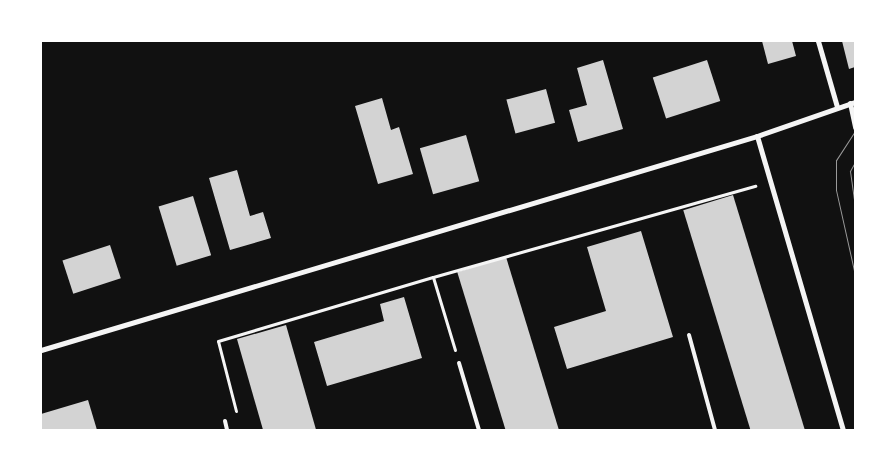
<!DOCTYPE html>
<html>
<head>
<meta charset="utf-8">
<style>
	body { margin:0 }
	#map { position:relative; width:896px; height:471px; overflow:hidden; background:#111; font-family:Raleway,sans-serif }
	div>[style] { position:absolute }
	.building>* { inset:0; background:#d3d3d3; transform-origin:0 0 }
	.path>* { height:3px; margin:-1.5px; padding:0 1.5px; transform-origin:1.5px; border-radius:1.5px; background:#f5f5f5 }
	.service>* { height:4px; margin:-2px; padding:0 2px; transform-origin:2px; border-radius:2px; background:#f5f5f5 }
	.minor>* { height:5px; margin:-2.5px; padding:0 2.5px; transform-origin:2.5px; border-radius:2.5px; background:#f5f5f5 }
	.tram>* { height:1px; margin:-0.5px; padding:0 0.5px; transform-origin:0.5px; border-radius:0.5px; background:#9a9a9a }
	span { translate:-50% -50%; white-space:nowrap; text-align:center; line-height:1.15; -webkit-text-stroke:4px #fff; paint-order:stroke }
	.frame { position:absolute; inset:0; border:42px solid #fff; pointer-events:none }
</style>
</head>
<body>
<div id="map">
	<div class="building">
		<div style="clip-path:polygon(762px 41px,792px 41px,796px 56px,768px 64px)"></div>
		<div style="clip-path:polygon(842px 41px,855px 41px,855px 67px,849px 69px)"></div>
		<div style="clip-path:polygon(603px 60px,623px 129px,578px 142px,569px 110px,587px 105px,577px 68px)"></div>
		<div style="left:707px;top:60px;width:43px;height:57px;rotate:72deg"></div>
		<div style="left:546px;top:89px;width:35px;height:41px;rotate:75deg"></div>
		<div style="clip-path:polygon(382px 98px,391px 130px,399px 127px,413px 174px,378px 184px,355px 106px)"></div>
		<div style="left:466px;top:135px;width:48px;height:48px;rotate:74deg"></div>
		<div style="clip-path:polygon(237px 170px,250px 216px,263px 212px,271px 238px,230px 250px,209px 178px)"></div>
		<div style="left:733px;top:195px;width:245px;height:52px;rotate:73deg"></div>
		<div style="left:193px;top:196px;width:62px;height:36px;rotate:73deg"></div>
		<div style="clip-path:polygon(641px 231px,673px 337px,567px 369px,554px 327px,606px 311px,587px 247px)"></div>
		<div style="left:110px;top:245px;width:35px;height:50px;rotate:72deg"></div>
		<div style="left:506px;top:257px;width:181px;height:51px;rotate:73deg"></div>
		<div style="clip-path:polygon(404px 297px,422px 358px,327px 386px,314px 342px,384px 321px,380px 304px)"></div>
		<div style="left:286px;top:325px;width:109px;height:51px;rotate:74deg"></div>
		<div style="clip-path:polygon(88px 400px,97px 430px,41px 430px,41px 414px)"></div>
	</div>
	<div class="path">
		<div style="left:455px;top:350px;width:76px;rotate:-106.8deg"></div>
		<div style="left:433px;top:277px;width:335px;rotate:-15.8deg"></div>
		<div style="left:236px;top:411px;width:72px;rotate:-104.4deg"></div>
		<div style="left:218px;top:341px;width:224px;rotate:-16.6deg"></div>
	</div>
	<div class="service">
		<div style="left:689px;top:335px;width:98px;rotate:74.7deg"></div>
		<div style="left:459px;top:363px;width:70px;rotate:73.4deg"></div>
		<div style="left:225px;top:421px;width:9px;rotate:77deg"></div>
	</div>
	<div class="minor">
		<div style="left:818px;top:41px;width:69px;rotate:73.9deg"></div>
		<div style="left:850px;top:103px;width:25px;rotate:78deg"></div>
		<div style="left:757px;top:136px;width:306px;rotate:73.7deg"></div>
		<div style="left:41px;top:350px;width:747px;rotate:-16.64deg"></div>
		<div style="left:757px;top:136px;width:104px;rotate:-19.1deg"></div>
	</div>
	<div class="tram">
		<div style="left:855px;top:131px;width:35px;rotate:123deg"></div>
		<div style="left:836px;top:160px;width:30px;rotate:90deg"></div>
		<div style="left:836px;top:190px;width:87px;rotate:77.4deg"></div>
		<div style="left:855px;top:162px;width:10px;rotate:119deg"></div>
		<div style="left:850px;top:171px;width:37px;rotate:82deg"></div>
	</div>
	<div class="frame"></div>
</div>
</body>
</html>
